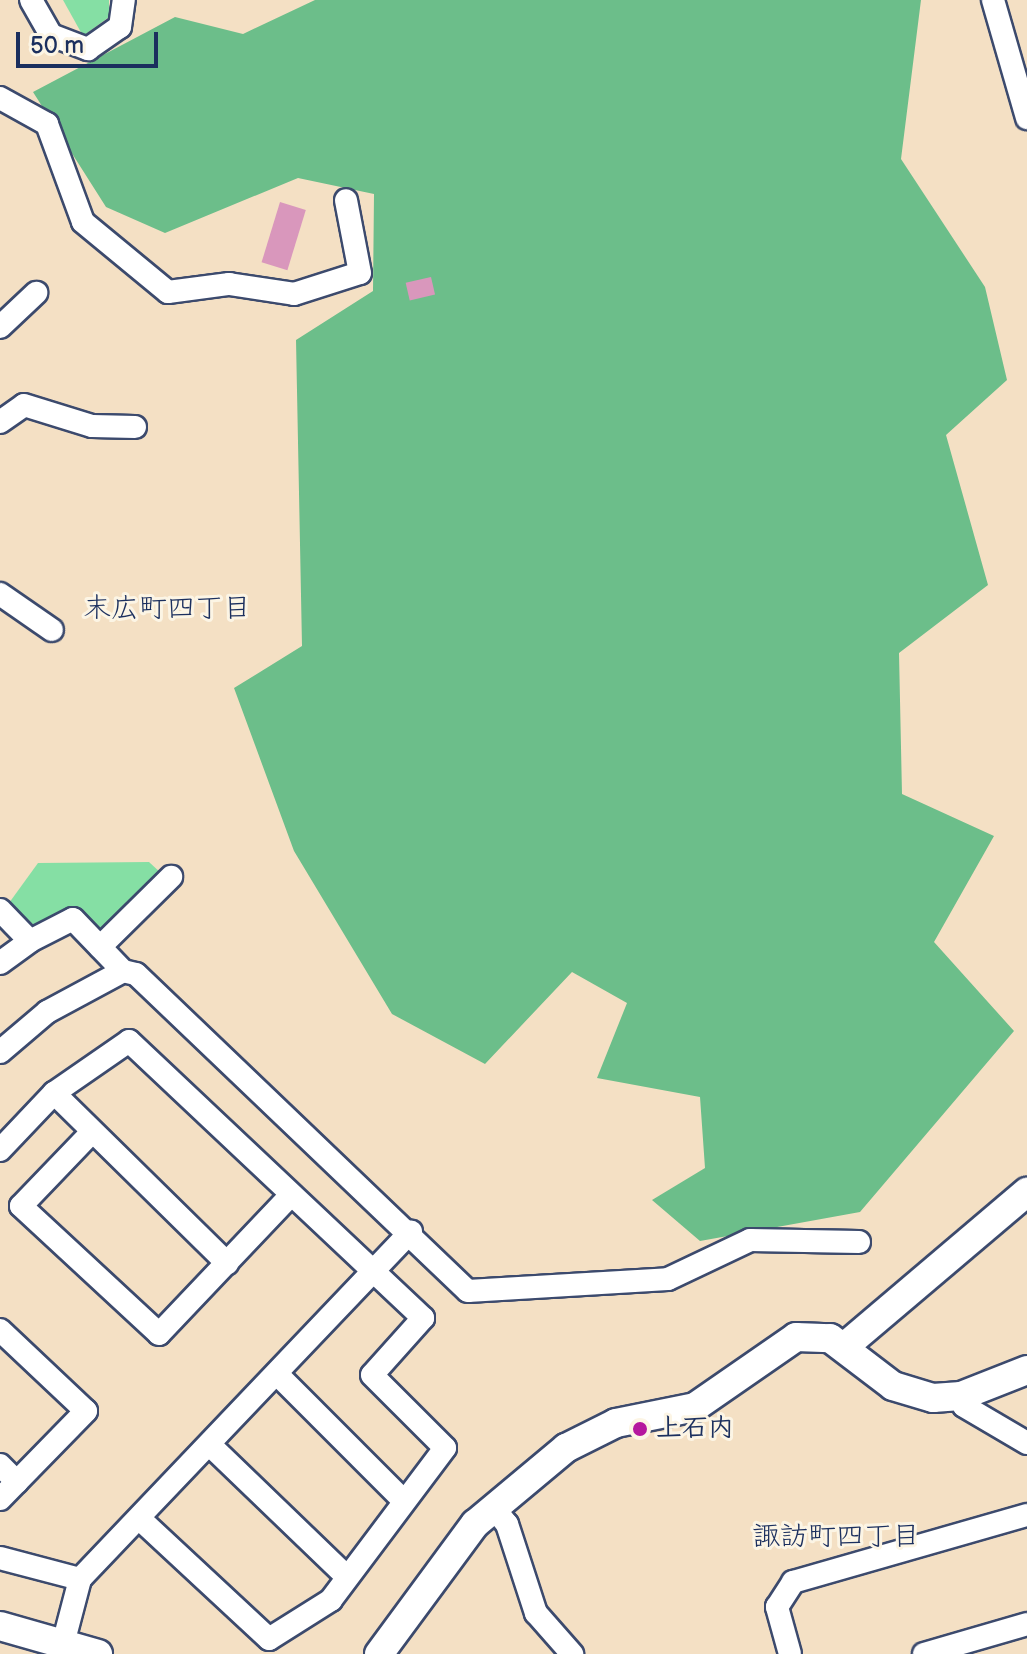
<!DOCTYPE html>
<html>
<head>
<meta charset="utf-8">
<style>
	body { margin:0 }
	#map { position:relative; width:1027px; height:1654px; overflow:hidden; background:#f4e0c4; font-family:"Balsamiq Sans","Klee One",sans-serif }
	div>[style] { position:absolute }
	.green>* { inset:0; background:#85dfa4 }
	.forest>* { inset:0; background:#6cbe8a }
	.building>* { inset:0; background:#d997bc; transform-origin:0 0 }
	.roads { filter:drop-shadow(2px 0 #3c4a6d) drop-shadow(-2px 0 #3c4a6d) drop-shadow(0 2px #3c4a6d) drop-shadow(0 -2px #3c4a6d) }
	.minor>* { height:22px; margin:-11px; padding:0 11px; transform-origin:11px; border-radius:11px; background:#fff }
	.tertiary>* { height:28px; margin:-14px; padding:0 14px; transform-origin:14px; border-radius:14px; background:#fff }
	.dots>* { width:22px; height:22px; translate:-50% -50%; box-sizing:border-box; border:4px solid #fcf5e5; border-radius:50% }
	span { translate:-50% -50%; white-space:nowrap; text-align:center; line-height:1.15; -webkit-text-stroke:6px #fcf5e5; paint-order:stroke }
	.poi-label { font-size:26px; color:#1b2f5e; font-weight:700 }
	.left { translate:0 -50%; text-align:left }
	.neighbourhood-label { font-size:28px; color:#1b2f5e }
	.scale { position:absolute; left:16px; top:32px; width:142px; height:36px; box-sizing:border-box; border:4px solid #1b2f5e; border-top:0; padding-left:10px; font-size:24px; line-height:28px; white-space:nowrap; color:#1b2f5e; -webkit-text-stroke:6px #fcf5e5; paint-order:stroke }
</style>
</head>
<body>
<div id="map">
	<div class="green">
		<div style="clip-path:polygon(63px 0,109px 0,109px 17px,83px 36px)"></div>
		<div style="clip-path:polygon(149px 862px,162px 874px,102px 935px,38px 929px,9px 903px,38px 863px)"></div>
	</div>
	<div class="forest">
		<div style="clip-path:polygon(315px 0,921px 0,901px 159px,985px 287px,1007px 380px,946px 435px,988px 585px,899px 653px,902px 794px,994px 836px,934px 942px,1014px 1031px,860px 1212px,700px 1241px,652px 1200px,705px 1168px,700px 1097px,597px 1078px,627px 1003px,572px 972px,485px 1064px,392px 1014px,294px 851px,234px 688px,302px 646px,296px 340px,373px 291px,374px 194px,298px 178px,165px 233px,106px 207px,33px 92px,175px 17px,243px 34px)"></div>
	</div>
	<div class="building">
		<div style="left:280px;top:202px;width:27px;height:63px;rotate:17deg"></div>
		<div style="left:431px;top:277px;width:18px;height:26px;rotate:77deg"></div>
	</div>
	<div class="roads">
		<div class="minor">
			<div style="left:31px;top:0;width:40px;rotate:60.3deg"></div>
			<div style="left:51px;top:35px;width:40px;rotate:21deg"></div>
			<div style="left:88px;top:49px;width:39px;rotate:-35deg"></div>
			<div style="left:120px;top:27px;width:27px;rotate:-82deg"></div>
			<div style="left:993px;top:0;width:123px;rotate:73.9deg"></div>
			<div style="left:0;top:98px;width:54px;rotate:29deg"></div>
			<div style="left:47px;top:124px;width:104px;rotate:69.8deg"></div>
			<div style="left:83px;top:222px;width:110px;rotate:39.5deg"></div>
			<div style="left:168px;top:292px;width:62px;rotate:-7.5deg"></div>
			<div style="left:229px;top:284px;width:66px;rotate:8.7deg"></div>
			<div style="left:294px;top:294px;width:69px;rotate:-17.7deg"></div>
			<div style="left:360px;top:273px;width:74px;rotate:-100.9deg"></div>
			<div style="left:0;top:327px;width:50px;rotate:-43.4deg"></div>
			<div style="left:0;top:422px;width:29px;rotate:-35deg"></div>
			<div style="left:24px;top:405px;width:71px;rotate:17.2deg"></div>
			<div style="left:92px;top:426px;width:43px;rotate:1.3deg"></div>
			<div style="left:0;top:594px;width:63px;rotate:34.7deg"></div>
			<div style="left:0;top:910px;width:43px;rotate:45.9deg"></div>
			<div style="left:30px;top:941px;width:48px;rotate:-27.1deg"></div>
			<div style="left:73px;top:919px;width:72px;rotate:46.1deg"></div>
			<div style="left:100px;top:947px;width:100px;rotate:-44.6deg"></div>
			<div style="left:0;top:963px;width:37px;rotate:-36deg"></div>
			<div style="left:0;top:1052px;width:62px;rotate:-40.4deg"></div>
			<div style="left:47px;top:1012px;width:86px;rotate:-28.3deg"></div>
			<div style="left:123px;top:971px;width:13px;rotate:13deg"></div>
			<div style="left:136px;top:974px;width:459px;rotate:43.7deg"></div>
			<div style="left:468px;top:1291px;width:200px;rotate:-3.4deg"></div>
			<div style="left:668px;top:1279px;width:91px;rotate:-25.4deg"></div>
			<div style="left:750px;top:1240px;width:109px;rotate:1.1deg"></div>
			<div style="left:54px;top:1093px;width:243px;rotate:44.5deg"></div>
			<div style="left:91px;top:1133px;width:101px;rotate:133.8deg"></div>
			<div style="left:21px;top:1206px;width:188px;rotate:42.8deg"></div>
			<div style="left:159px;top:1334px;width:192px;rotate:-46.5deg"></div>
			<div style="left:0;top:1150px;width:79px;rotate:-46.5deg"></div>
			<div style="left:54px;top:1093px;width:91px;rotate:-34.7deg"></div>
			<div style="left:129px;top:1041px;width:404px;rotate:43.3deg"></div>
			<div style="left:423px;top:1318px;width:76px;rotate:131.8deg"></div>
			<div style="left:372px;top:1375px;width:103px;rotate:45deg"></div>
			<div style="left:445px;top:1448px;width:190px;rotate:126.9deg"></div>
			<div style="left:331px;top:1600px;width:73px;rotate:147.8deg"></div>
			<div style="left:269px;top:1639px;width:175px;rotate:-137.1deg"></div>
			<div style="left:0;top:1330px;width:118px;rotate:43.3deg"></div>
			<div style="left:86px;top:1411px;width:123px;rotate:134.3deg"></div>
			<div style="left:278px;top:1375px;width:177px;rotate:45deg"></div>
			<div style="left:961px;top:1396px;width:10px;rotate:73deg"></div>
			<div style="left:964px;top:1406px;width:73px;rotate:30.4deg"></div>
			<div style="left:211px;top:1446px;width:189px;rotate:43.9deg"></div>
			<div style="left:0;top:1465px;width:24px;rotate:45deg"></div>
			<div style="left:493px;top:1507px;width:22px;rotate:51deg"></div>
			<div style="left:507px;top:1524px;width:94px;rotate:72deg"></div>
			<div style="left:536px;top:1613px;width:55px;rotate:48.7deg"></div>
			<div style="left:0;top:1558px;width:83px;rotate:14.7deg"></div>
			<div style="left:63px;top:1644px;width:67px;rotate:-75.3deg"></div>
			<div style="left:80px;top:1579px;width:480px;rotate:-46.4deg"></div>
			<div style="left:790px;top:1654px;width:49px;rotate:-105.5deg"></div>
			<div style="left:777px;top:1607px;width:30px;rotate:-57deg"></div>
			<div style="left:793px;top:1582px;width:243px;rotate:-16deg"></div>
			<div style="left:924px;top:1654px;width:107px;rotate:-16.2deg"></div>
		</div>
		<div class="tertiary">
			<div style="left:844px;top:1347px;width:240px;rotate:-40.3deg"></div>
			<div style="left:0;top:1626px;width:102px;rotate:15.9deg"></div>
			<div style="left:379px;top:1654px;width:162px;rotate:-53.6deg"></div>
			<div style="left:475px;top:1524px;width:119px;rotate:-39.9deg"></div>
			<div style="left:566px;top:1448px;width:56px;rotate:-26.6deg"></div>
			<div style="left:616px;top:1423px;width:81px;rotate:-11.4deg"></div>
			<div style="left:695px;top:1407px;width:123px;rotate:-34.7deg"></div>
			<div style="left:796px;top:1337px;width:34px;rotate:2deg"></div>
			<div style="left:830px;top:1338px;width:79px;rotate:37.3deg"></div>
			<div style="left:893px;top:1386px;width:42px;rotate:16.7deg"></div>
			<div style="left:933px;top:1398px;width:28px;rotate:-4deg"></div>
			<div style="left:961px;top:1396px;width:71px;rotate:-21.5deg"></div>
		</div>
	</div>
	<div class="dots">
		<div style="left:640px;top:1429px;background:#b5179e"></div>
	</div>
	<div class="poi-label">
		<span class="left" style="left:656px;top:1429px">上石内</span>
	</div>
	<div class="neighbourhood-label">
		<span style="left:167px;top:609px">末広町四丁目</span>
		<span style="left:836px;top:1537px">諏訪町四丁目</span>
	</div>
	<div class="scale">50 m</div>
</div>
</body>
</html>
